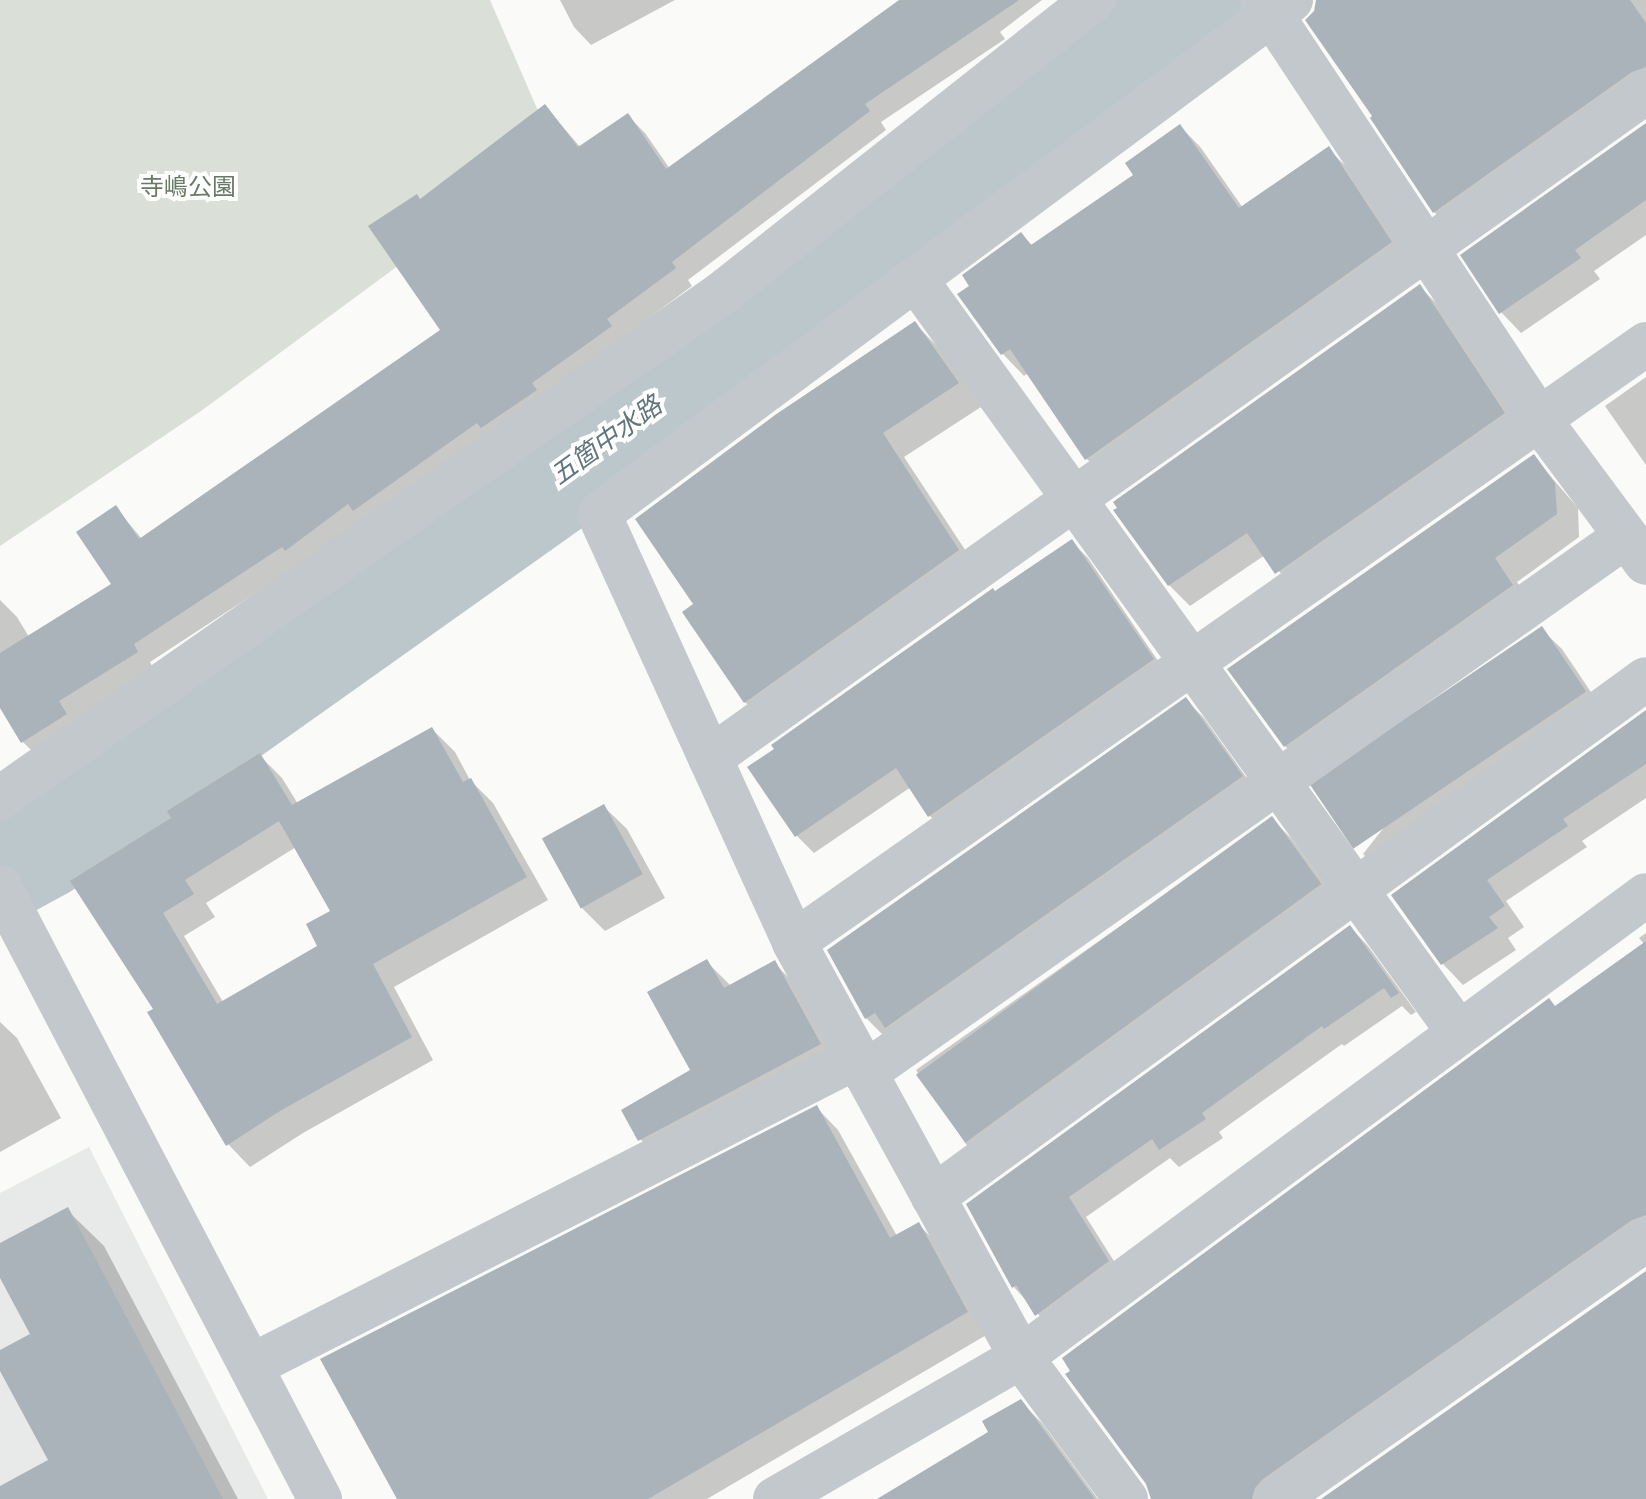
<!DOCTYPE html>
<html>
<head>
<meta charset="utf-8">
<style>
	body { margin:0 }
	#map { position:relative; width:1646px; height:1499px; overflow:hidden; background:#fafaf8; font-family:"PT Sans Narrow","Noto Sans JP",sans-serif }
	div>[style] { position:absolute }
	.built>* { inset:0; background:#e8e9e9 }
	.green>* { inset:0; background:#dadfd7 }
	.shadow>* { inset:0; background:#0003 }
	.river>* { height:116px; margin:-58px; padding:0 58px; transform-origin:58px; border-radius:58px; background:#bbc7cb }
	.building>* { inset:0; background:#aab3b9; transform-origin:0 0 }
	.minor>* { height:44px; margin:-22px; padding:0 22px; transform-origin:22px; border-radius:22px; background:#c3c8cc }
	span { translate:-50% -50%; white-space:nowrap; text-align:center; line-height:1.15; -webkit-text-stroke:8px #fff; paint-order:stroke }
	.park-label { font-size:24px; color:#687a64 }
	.water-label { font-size:26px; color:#60757c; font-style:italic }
</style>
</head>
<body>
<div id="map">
	<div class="built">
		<div style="clip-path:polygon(89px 1147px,268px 1499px,0 1499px,0 1193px)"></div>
	</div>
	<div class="green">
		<div style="clip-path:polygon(0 0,490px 0,555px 150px,201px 411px,0 546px)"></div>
	</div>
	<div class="shadow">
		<div style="clip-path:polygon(560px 0,675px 0,591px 45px,574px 27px)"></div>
		<div style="clip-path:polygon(900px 0,1042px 0,1000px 32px,1005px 39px,881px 122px,886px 130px,688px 280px,692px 286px,623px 337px,300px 564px,150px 662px,154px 670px,40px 759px,23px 742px,0 704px,0 600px,17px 617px,29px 637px,113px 584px,116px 508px,142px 539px,442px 331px,421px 201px,545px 106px,581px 148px,628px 116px,645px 133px,670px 169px)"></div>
		<div style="clip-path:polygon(1318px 0,1646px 0,1646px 96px,1455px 232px,1434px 212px,1375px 116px,1315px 11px)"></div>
		<div style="clip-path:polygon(1646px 125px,1646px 235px,1594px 271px,1600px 279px,1521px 333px,1501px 312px)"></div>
		<div style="clip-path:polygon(1180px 126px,1201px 148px,1243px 208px,1328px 149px,1350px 170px,1412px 264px,1108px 480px,1087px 459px,1028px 373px,1024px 376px,1003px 354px,960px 294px,972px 286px,1021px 234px,1033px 246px,1136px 176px)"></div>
		<div style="clip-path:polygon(1419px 286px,1440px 307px,1524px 434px,1298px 593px,1265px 555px,1190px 606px,1169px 585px,1116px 511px)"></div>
		<div style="clip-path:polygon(915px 324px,938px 347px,981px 407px,904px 457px,981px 574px,768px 725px,745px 702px,696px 605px)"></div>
		<div style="clip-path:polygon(1646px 377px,1646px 465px,1605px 406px)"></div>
		<div style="clip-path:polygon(1533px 456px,1578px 508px,1579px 537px,1517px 582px,1535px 609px,1308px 769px,1285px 746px)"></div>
		<div style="clip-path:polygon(1071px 541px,1088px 558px,1169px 677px,947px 833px,930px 816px,911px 787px,814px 853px,797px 836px,750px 768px)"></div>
		<div style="clip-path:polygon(1541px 629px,1562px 649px,1605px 713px,1384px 874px,1363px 854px)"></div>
		<div style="clip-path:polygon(1186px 700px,1204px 718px,1259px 795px,884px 1036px,866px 1018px)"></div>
		<div style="clip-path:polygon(1646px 712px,1646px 798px,1582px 841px,1587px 847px,1506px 901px,1524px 927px,1508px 938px,1516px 950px,1463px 985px,1443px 964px,1393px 896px)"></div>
		<div style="clip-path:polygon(evenodd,432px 729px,455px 752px,470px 780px,493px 803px,548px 900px,394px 987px,433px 1060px,303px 1133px,250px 1167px,228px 1144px,156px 1009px,73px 882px,173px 818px,260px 756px,282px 778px,298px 804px,432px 729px,296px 847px,333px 912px,320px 947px,223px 1002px,184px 936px,215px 917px,206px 903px,296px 847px)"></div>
		<div style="clip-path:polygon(603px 806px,627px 829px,665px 898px,605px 931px,582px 908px,544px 839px)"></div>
		<div style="clip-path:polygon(1272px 819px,1292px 839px,1340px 905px,985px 1163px,965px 1143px,916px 1070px)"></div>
		<div style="clip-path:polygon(1350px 927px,1368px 946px,1416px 1012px,1411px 1015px,1402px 1006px,1344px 1046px,1342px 1044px,1219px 1132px,1223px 1138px,1179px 1167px,1170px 1158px,1086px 1217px,1126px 1280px,1055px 1333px,1013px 1286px,968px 1205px)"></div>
		<div style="clip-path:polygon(1646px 933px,1646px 1246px,1285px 1499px,1152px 1499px,1556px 1008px,1645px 945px,1639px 938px)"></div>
		<div style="clip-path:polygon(707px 962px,731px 986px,774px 963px,796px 985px,842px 1066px,662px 1161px,640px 1139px,693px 1071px)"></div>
		<div style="clip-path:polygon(0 1022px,17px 1038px,61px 1118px,0 1152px)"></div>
		<div style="clip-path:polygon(817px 1108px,838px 1130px,897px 1236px,918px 1224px,940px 1246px,988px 1334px,707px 1499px,399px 1499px)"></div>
		<div style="clip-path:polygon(67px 1210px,104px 1246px,238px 1499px,0 1499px,0 1488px,51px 1461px,0 1367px,0 1353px,33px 1335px,0 1274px,0 1245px)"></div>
		<div style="clip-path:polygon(1020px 1401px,1042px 1423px,1098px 1499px,881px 1499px,991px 1433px)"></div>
	</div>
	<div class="river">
		<div style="left:0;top:864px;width:46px;rotate:-28.8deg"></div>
		<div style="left:40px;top:842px;width:673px;rotate:-35.39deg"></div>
		<div style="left:589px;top:452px;width:761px;rotate:-36.45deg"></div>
	</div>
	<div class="building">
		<div style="clip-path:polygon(899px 0,1019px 0,865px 104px,870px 111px,672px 262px,676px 268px,607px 319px,612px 326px,532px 383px,537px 390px,481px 428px,477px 423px,353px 511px,348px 504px,285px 551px,282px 547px,134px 644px,138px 652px,59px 701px,67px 714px,21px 743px,0 708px,0 653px,111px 584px,76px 532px,116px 505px,139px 539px,440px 330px,368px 226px,417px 194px,420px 199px,545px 104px,578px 147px,628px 113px,666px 169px)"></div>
		<div style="clip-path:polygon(1316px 0,1630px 0,1646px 23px,1646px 67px,1632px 72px,1433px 213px,1370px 118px,1372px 116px,1305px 20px,1314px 11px)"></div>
		<div style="clip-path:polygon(1646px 123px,1646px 200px,1575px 250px,1581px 258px,1499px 314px,1460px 255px)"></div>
		<div style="clip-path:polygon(1180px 124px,1239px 208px,1329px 146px,1392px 242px,1085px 460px,1010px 349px,1001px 355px,957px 294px,969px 286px,962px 275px,1021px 232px,1031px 245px,1133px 175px,1125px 163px)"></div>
		<div style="clip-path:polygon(1420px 284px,1505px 413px,1275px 574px,1247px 533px,1168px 586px,1113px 510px,1117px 508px,1113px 502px)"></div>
		<div style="clip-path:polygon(915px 321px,959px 383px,883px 433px,959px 550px,744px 703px,682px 612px,693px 604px,635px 519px,775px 415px)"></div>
		<div style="clip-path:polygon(1534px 454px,1555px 483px,1557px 514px,1495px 558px,1513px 585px,1284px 747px,1227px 669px)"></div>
		<div style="clip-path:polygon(1072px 539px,1154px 659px,928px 817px,896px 768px,795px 837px,747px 767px,774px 749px,771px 745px,993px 588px,995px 591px)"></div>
		<div style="left:1542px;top:626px;width:79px;height:281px;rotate:56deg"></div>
		<div style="clip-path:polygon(1186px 697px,1243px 776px,885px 1028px,875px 1013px,865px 1019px,827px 950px)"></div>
		<div style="clip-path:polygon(1646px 710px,1646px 764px,1563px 819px,1568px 826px,1487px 880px,1505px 906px,1489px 917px,1498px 928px,1441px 965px,1391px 895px)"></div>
		<div style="clip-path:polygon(evenodd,432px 727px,463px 782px,471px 778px,527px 877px,373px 964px,412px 1037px,280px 1111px,226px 1146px,147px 1012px,153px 1009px,70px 881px,171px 818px,167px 811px,260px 753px,292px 805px,432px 727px,279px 821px,330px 911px,306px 924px,317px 946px,217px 1004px,163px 913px,194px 894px,185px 880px,279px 821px)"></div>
		<div style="left:604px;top:804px;width:80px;height:71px;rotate:61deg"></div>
		<div style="left:1272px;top:816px;width:84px;height:440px;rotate:54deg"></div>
		<div style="clip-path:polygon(1350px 925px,1399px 993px,1391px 998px,1384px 988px,1324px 1029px,1322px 1026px,1202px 1113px,1206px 1119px,1159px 1150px,1152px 1139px,1069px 1197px,1109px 1261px,1035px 1316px,1016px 1285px,1012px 1288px,966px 1204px)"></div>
		<div style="clip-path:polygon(1646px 941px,1646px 1215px,1632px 1220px,1263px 1479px,1255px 1488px,1252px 1499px,1151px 1499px,1146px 1484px,1065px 1374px,1070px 1371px,1062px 1358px,1549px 998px,1555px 1006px)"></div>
		<div style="clip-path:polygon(707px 959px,724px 988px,775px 960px,821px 1044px,638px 1141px,621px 1110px,690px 1070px,647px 992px)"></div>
		<div style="clip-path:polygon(817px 1105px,890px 1238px,919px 1222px,968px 1312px,648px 1499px,397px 1499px,320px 1359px)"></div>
		<div style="clip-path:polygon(68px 1207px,223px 1499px,0 1499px,0 1486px,48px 1460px,0 1371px,0 1350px,30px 1334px,0 1278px,0 1243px)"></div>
		<div style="clip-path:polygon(1646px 1271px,1646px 1499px,1321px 1499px)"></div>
		<div style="clip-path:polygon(1021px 1399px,1095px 1499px,877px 1499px,988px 1432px,982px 1421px)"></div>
	</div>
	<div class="minor">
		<div style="left:1262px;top:0;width:502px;rotate:56.53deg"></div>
		<div style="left:1539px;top:419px;width:179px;rotate:53.4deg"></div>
		<div style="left:916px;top:280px;width:928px;rotate:54.2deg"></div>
		<div style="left:710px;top:758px;width:1149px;rotate:-35.43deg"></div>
		<div style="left:0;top:798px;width:880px;rotate:-34.95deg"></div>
		<div style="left:721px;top:294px;width:474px;rotate:-38.3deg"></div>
		<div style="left:0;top:887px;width:691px;rotate:62.4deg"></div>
		<div style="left:794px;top:942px;width:1041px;rotate:-35.06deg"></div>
		<div style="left:865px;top:1073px;width:931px;rotate:-35.21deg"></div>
		<div style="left:933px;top:1197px;width:881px;rotate:-36deg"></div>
		<div style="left:251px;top:1366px;width:680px;rotate:-27.02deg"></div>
		<div style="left:775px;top:1499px;width:284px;rotate:-30deg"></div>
		<div style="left:1021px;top:1357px;width:777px;rotate:-36.47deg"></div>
		<div style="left:1126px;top:1499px;width:177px;rotate:-126.5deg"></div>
		<div style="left:1021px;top:1357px;width:473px;rotate:-118.7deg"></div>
		<div style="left:794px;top:942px;width:470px;rotate:-114.5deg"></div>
		<div style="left:599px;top:514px;width:862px;rotate:-36.6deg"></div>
		<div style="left:1277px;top:1499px;width:451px;rotate:-35.1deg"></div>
	</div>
	<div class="park-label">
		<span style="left:188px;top:187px">寺嶋公園</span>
	</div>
	<div class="water-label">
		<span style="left:606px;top:440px;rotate:-36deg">五箇中水路</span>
	</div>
</div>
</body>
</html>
